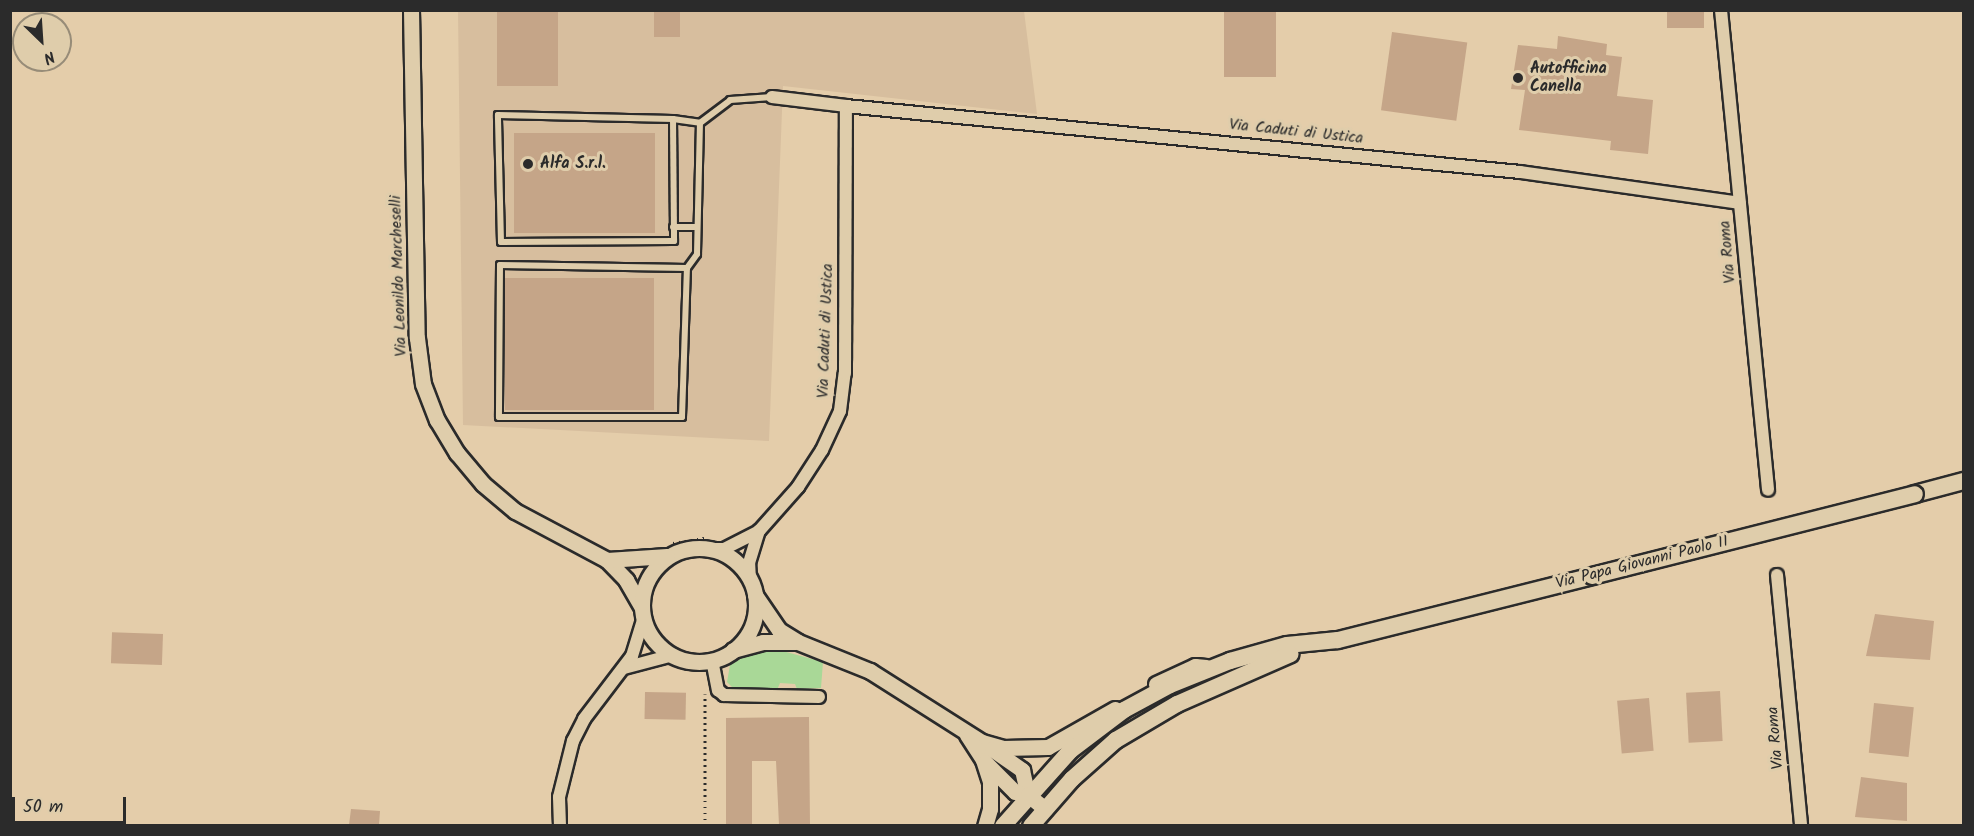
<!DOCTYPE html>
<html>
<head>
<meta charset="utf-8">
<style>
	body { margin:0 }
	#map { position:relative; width:1974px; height:836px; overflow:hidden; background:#e4cdaa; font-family:Kalam,sans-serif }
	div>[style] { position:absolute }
	.built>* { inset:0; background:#d7be9e }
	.green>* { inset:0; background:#a9d897 }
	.building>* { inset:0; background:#c5a588; transform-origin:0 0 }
	.path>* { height:3px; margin-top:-1.5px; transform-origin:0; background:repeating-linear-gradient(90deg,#2b2b2b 0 1.5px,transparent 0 6px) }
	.roads { filter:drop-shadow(2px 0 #2b2b2b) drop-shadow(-2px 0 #2b2b2b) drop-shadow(0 2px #2b2b2b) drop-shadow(0 -2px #2b2b2b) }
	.service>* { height:6px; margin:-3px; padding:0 3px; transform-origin:3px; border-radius:3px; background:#dfcdab }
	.minor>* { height:12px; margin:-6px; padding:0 6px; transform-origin:6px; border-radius:6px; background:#dfcdab }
	.tertiary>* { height:15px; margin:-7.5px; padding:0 7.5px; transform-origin:7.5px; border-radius:7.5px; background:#dfcdab }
	.tertiary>.ring { margin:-7.5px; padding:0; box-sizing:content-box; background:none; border:15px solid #dfcdab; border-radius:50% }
	.secondary>* { height:16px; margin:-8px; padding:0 8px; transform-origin:8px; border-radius:8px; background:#dfcdab }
	.bridges { filter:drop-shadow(2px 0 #2b2b2b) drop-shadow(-2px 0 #2b2b2b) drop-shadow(0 2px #2b2b2b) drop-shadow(0 -2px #2b2b2b) }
	.secondary-bridge>* { height:16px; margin:-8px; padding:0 8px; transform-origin:8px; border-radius:8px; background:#dfcdab }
	.dots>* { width:16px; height:16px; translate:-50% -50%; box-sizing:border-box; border:3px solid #dfcdab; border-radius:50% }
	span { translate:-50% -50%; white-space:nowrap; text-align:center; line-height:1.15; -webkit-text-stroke:6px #dfcdab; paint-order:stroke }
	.poi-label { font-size:16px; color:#2b2b2b; font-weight:700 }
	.left { translate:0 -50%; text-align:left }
	.street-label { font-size:16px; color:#2b2b2b }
	.frame { position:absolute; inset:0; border:12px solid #2b2b2b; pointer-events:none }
	.north { position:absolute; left:12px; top:12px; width:60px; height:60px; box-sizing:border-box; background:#dfcdab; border:2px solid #978c78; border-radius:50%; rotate:155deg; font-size:16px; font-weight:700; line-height:24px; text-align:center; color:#2b2b2b }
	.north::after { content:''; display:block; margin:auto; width:21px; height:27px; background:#2b2b2b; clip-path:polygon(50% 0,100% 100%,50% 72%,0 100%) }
	.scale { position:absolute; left:12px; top:797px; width:114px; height:27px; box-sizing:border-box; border:3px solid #2b2b2b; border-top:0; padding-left:8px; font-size:18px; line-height:21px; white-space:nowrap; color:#2b2b2b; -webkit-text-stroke:4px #dfcdab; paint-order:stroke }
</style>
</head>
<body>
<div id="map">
	<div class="built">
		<div style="clip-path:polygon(458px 11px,1024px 11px,1037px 114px,783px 86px,769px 441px,463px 425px)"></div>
	</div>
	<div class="green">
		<div style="clip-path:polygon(768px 647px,823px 662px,821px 688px,797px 689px,795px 684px,780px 683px,777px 690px,734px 689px,727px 682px,730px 665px,754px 650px)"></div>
	</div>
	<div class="building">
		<div style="left:497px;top:10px;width:61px;height:76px"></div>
		<div style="left:654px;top:10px;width:26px;height:27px"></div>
		<div style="left:1224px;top:10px;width:52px;height:67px"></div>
		<div style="left:1667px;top:10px;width:37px;height:18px"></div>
		<div style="left:1392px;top:32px;width:76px;height:79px;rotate:8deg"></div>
		<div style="clip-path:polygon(1558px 36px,1607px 44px,1606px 55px,1622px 57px,1617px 96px,1653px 100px,1648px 154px,1610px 150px,1611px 141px,1519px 130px,1525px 90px,1511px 89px,1518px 45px,1557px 49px)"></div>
		<div style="left:514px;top:133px;width:141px;height:100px"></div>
		<div style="left:654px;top:278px;width:132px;height:149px;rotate:90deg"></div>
		<div style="clip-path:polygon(1875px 614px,1934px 621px,1930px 660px,1866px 656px)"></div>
		<div style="left:163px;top:634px;width:31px;height:51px;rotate:92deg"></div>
		<div style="left:1720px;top:691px;width:50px;height:34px;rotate:87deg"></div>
		<div style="left:645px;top:692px;width:41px;height:27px;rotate:1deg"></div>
		<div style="left:1649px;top:698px;width:53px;height:32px;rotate:85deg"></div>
		<div style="left:1874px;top:703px;width:40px;height:50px;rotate:6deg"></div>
		<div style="clip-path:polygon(809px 717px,810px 825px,779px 825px,776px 761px,752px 761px,752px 825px,726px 825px,726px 718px)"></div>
		<div style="clip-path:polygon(1861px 777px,1907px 783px,1907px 821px,1855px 817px)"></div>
		<div style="clip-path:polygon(351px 809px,380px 811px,379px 825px,349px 825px)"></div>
	</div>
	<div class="path">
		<div style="left:673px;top:543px;width:32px;rotate:-9deg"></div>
		<div style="left:705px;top:826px;width:132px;rotate:-90deg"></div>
	</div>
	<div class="roads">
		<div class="service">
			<div style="left:673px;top:119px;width:122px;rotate:89.5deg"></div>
			<div style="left:674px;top:241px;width:173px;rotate:179.7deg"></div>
			<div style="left:501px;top:242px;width:127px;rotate:-91.4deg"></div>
			<div style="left:498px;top:115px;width:175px;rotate:1.3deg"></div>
			<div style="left:673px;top:119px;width:27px;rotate:8deg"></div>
			<div style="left:673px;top:227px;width:24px"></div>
			<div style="left:687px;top:268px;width:187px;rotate:-179.1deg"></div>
			<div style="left:500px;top:265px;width:152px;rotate:90.4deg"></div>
			<div style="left:499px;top:417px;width:183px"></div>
			<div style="left:682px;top:417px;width:149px;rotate:-88.1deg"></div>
			<div style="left:687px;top:268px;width:17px;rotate:-54deg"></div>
			<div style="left:697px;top:254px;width:131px;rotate:-88.7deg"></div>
			<div style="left:700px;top:123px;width:38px;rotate:-37deg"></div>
			<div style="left:730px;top:100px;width:42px;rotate:-4.1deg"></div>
		</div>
		<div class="minor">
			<div style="left:1721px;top:10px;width:482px;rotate:84.4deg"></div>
			<div style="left:772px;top:97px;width:75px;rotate:6.9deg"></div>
			<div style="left:711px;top:549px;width:13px"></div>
			<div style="left:724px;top:549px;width:39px;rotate:-27deg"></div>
			<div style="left:759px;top:531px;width:59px;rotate:-48.4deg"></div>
			<div style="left:798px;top:487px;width:44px;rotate:-57deg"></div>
			<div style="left:822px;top:450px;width:43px;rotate:-65.2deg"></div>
			<div style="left:840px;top:411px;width:38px;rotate:-83deg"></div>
			<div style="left:845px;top:373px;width:267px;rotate:-89.8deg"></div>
			<div style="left:846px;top:106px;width:677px;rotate:5.59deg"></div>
			<div style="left:1520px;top:172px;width:222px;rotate:8deg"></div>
			<div style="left:1777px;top:575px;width:252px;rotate:84.5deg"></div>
			<div style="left:750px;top:580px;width:17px;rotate:-93deg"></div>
			<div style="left:749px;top:563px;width:34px;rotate:-73deg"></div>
			<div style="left:712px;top:660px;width:31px;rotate:79deg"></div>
			<div style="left:718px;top:690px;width:8px;rotate:40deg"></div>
			<div style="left:724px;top:695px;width:95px;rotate:1.2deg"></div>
			<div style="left:624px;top:668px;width:51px;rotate:-14.9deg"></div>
			<div style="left:560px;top:826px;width:29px;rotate:-92deg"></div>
			<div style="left:559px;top:797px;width:58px;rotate:-76deg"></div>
			<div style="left:573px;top:741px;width:25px;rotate:-63deg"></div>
			<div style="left:584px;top:719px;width:79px;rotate:-52.7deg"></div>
			<div style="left:632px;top:656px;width:39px;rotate:-73deg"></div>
		</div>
		<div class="tertiary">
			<div style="left:411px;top:10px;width:328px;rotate:89deg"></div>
			<div style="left:417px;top:338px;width:46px;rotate:82.6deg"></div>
			<div style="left:423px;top:384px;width:39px;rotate:69deg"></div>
			<div style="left:437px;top:420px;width:39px;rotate:59deg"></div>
			<div style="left:457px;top:453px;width:40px;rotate:50deg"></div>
			<div style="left:483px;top:484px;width:42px;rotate:40.2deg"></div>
			<div style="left:515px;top:511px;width:104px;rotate:28deg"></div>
			<div style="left:607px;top:560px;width:28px;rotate:46deg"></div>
			<div style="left:626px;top:580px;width:32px;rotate:60deg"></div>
			<div class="ring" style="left:642px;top:548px;width:99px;height:99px"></div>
			<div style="left:607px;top:560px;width:60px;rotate:-3.8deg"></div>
			<div style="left:755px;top:595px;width:42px;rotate:55.6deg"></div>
			<div style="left:779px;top:630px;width:22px;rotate:32deg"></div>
			<div style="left:798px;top:642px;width:78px;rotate:21.9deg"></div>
			<div style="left:870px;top:671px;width:133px;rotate:32.4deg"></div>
			<div style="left:982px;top:742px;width:22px;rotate:16deg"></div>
			<div style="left:1003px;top:748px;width:45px;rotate:-1.3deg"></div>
			<div style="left:1048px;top:747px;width:77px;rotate:-29.6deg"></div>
			<div style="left:733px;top:650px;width:31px;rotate:-15deg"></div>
			<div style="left:763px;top:642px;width:32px"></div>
			<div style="left:1156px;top:684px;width:43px;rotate:-24.8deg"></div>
			<div style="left:1195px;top:666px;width:11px;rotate:5deg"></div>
			<div style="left:967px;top:735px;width:30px;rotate:57deg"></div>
			<div style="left:983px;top:760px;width:22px;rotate:72deg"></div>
			<div style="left:990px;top:781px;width:28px;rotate:90deg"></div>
			<div style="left:990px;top:809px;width:18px;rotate:106deg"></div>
			<div style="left:992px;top:749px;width:37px;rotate:35deg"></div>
			<div style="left:1022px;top:770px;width:26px;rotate:77deg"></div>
			<div style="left:985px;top:762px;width:42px;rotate:45deg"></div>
			<div style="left:1015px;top:792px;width:13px;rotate:13deg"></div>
			<div style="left:1028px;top:795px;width:22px;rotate:39deg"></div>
		</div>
		<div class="secondary">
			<div style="left:1915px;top:494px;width:51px;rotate:-14.9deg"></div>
			<div style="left:1003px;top:826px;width:101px;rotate:-48.2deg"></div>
			<div style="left:1070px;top:751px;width:68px;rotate:-37.2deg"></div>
			<div style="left:1124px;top:710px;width:52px;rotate:-28.5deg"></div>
			<div style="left:1170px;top:685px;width:65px;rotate:-21.8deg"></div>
			<div style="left:1230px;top:661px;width:59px;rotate:-15.7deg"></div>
			<div style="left:1287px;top:645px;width:51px;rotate:-5.6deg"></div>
			<div style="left:1338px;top:640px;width:262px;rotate:-14.1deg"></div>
			<div style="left:1031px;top:826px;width:62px;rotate:-48.9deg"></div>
			<div style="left:1072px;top:779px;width:59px;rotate:-41.6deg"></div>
			<div style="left:1116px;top:740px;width:71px;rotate:-30.5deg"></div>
			<div style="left:1177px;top:704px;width:124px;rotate:-23.7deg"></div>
		</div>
	</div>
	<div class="bridges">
		<div class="secondary-bridge">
			<div style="left:1592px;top:576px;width:333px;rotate:-14.2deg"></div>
		</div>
	</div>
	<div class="dots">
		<div style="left:1518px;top:78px;background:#2b2b2b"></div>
		<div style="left:528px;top:164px;background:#2b2b2b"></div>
	</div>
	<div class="poi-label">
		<span class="left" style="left:1530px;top:78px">Autofficina<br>Canella</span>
		<span class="left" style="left:540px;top:164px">Alfa S.r.l.</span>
	</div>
	<div class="street-label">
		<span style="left:1296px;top:132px;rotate:6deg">Via Caduti di Ustica</span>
		<span style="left:1728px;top:252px;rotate:-95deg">Via Roma</span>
		<span style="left:399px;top:276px;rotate:-92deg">Via Leonildo Marcheselli</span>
		<span style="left:826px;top:331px;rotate:-88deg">Via Caduti di Ustica</span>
		<span style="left:1642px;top:563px;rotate:-14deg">Via Papa Giovanni Paolo II</span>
		<span style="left:1776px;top:738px;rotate:-95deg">Via Roma</span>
	</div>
	<div class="frame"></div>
	<div class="north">N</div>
	<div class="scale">50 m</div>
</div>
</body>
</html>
